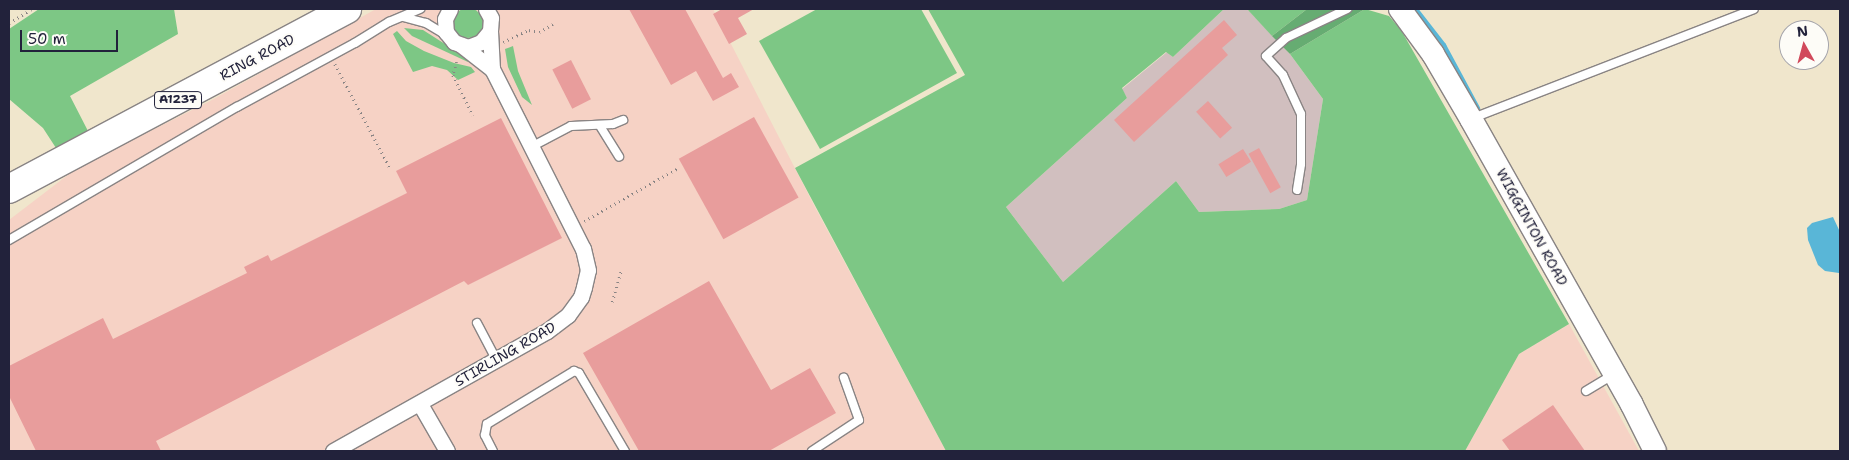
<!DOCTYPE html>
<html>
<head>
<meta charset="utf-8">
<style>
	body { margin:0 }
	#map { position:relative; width:1849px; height:460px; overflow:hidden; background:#f0e6cc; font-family:"Shantell Sans",sans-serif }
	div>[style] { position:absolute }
	.built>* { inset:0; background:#f6d2c5 }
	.industrial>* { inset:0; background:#d1bfbf }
	.green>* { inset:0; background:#7dc785 }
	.round { border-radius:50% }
	.forest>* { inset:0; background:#66ac72 }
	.water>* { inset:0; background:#59b6d7 }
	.stream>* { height:4px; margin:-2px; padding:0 2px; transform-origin:2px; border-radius:2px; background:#59b6d7 }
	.building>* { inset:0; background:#e89d9c; transform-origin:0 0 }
	.path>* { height:2.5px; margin-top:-1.25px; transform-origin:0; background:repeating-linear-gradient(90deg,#898484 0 1px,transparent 0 5px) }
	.roads { filter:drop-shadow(1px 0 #898484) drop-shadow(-1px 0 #898484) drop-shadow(0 1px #898484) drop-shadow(0 -1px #898484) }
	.lane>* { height:8px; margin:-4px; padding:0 4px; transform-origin:4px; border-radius:4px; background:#fff }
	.street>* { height:15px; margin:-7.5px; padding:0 7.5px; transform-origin:7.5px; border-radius:7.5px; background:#fff }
	.secondary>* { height:22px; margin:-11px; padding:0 11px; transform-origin:11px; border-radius:11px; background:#fff }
	.highway>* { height:28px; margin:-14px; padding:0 14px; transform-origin:14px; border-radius:14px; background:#fff }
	span { translate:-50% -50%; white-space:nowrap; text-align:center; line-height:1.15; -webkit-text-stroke:4px #fdfcf7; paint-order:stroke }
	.shield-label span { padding:1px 4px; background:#fdfcf7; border:1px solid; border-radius:4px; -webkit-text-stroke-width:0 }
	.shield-label { font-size:12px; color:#22223b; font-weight:700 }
	.street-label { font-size:14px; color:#22223b }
	.frame { position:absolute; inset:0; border:10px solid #22223b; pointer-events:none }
	.north { position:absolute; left:1779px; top:20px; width:50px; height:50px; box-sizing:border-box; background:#fdfcf7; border:1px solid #a5a5ac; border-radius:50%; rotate:353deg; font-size:14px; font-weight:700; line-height:20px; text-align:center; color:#22223b }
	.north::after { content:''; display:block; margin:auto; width:18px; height:22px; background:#d1495b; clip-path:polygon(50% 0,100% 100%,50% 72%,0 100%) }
	.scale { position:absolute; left:20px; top:30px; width:98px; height:22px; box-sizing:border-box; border:2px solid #22223b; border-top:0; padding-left:6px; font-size:15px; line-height:18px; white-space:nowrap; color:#22223b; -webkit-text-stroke:4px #fdfcf7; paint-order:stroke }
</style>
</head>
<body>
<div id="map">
	<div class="built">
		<div style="clip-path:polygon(376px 9px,713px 9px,816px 209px,946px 451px,9px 451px,9px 220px,77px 168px,210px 101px)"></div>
		<div style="clip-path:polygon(1569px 324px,1639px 451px,1465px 451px,1519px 354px)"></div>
	</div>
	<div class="industrial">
		<div style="clip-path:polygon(1224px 9px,1247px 9px,1290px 54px,1323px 99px,1307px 200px,1279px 209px,1199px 212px,1176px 181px,1063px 282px,1006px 207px,1127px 98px,1122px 89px,1167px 52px,1173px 57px)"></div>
	</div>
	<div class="green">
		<div class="round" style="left:453px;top:8px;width:30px;height:30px"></div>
		<div style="clip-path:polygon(39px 9px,174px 9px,178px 34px,70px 96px,88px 131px,56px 148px,43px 128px,9px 99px,9px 29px)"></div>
		<div style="clip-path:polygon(817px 9px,921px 9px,957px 73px,820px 149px,759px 41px)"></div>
		<div style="clip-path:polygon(928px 9px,1224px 9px,1173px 57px,1166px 52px,1122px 88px,1127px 98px,1006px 207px,1063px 282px,1176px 181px,1199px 212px,1279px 209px,1307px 200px,1323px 99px,1290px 54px,1365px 9px,1389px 16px,1401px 30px,1569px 324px,1519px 354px,1465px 451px,946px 451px,795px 168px,965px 75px)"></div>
		<div style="clip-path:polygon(1247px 9px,1307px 9px,1272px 36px)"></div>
		<div style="clip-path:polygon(404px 28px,423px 30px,467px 58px,468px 62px,412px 36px)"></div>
		<div style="clip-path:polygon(397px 31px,406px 41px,424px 51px,454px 63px,471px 67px,475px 72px,458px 80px,447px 70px,432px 66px,413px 72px,393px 34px)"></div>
		<div style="clip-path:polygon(513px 46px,518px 71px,532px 105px,522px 97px,508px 67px,505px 49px)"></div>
	</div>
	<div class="forest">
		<div style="clip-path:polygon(1307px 9px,1365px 9px,1290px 54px,1272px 36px)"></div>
	</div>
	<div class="water">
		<div style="clip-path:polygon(1833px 217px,1840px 232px,1839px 273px,1825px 271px,1818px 265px,1808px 240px,1807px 228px,1812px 223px)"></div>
	</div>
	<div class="stream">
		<div style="left:1416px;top:9px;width:46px;rotate:52.1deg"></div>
		<div style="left:1444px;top:45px;width:72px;rotate:61.6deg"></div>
	</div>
	<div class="building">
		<div style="clip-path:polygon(629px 9px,685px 9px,723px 78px,731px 73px,739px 87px,713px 101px,696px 71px,671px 85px)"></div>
		<div style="clip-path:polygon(722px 9px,754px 9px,738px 18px,747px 34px,729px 44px,713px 14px)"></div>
		<div style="clip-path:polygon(1224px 20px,1237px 35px,1222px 48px,1228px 55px,1134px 142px,1114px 120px)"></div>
		<div style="left:571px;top:60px;width:44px;height:21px;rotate:63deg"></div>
		<div style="left:1208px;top:101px;width:36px;height:16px;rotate:48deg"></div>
		<div style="left:754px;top:117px;width:92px;height:86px;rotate:61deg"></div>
		<div style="clip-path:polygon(501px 118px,562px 238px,468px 285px,464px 281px,156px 441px,161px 451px,36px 451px,9px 396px,9px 366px,103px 318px,113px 339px,247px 273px,244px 267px,268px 255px,271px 261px,407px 193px,396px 171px)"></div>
		<div style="left:1259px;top:148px;width:45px;height:12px;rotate:61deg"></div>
		<div style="left:1243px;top:149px;width:15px;height:29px;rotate:58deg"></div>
		<div style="clip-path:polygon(709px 281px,771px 390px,810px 368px,836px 413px,769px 451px,639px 451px,583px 353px)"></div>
		<div style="clip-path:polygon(1553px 405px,1585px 451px,1510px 451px,1502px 440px)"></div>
	</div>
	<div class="path">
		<div style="left:9px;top:23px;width:26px;rotate:-32deg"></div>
		<div style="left:503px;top:42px;width:29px;rotate:-25deg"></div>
		<div style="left:529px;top:30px;width:10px;rotate:11deg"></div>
		<div style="left:539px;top:32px;width:16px;rotate:-30deg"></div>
		<div style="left:457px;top:62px;width:14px;rotate:107deg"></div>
		<div style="left:453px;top:75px;width:45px;rotate:63.4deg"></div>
		<div style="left:335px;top:64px;width:118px;rotate:62.1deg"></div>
		<div style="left:584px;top:221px;width:108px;rotate:-29.4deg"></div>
		<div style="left:612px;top:302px;width:32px;rotate:-74deg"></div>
	</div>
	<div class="roads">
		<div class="lane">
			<div style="left:403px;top:17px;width:24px;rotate:15deg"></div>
			<div style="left:426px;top:23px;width:23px;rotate:31deg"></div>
			<div style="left:1473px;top:118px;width:301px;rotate:-21.2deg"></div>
			<div style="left:600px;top:126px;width:36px;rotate:58deg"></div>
			<div style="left:531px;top:147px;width:45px;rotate:-27.7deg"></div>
			<div style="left:571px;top:126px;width:42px;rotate:-2.7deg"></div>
			<div style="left:613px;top:124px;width:11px;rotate:-22deg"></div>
			<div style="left:1297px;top:190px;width:26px;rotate:-81deg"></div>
			<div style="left:1301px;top:164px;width:50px;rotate:-90deg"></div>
			<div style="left:1301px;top:114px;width:43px;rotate:-114.8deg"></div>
			<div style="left:1283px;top:75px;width:25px;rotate:-132deg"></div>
			<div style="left:1266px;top:56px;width:27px;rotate:-42deg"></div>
			<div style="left:1286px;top:38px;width:68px;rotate:-25.4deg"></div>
			<div style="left:9px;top:240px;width:264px;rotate:-30.3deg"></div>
			<div style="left:237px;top:107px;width:134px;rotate:-28.5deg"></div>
			<div style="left:355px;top:43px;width:40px;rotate:-32deg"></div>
			<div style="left:389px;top:22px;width:34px;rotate:-23deg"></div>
			<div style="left:477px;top:323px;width:41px;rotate:62.2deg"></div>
			<div style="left:1586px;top:391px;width:31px;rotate:-31deg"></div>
			<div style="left:493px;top:451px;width:18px;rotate:-117deg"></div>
			<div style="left:485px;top:435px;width:11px;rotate:-80deg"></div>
			<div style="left:487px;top:424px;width:102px;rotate:-31.3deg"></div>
			<div style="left:574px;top:371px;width:5px;rotate:22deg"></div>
			<div style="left:579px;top:373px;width:91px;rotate:59.5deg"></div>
			<div style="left:812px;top:451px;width:56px;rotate:-33.4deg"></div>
			<div style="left:859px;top:420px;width:45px;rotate:-109.7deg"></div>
		</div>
		<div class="street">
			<div style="left:450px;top:9px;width:11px;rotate:117deg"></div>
			<div style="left:445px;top:19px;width:13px;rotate:86deg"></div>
			<div style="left:446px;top:32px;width:13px;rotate:51deg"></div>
			<div style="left:454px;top:42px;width:15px;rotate:20deg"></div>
			<div style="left:468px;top:47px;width:14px;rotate:-21deg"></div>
			<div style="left:481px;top:42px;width:14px;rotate:-51deg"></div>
			<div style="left:490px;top:31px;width:13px;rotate:-86deg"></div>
			<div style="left:491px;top:18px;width:10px;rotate:-119deg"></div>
			<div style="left:490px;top:31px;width:38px;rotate:87deg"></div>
			<div style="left:420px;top:404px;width:54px;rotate:60.1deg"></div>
			<div style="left:333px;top:451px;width:245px;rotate:-29.3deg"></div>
			<div style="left:547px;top:331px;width:26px;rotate:-37deg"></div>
			<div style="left:568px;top:315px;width:22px;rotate:-54deg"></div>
			<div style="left:581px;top:297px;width:10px;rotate:-73deg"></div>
			<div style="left:584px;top:287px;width:17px;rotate:-77deg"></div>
			<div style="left:588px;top:270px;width:22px;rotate:-103deg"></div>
			<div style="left:583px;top:249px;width:202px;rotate:-116.8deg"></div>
			<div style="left:492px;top:69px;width:39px;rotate:-142deg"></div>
		</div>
		<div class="secondary">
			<div style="left:1400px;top:9px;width:56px;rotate:53.7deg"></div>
			<div style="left:1433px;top:54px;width:75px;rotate:59.7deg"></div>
			<div style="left:1471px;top:119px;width:328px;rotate:60.6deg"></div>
			<div style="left:1632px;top:405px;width:51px;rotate:63.4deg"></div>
		</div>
		<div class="highway">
			<div style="left:9px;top:189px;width:383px;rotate:-28deg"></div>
		</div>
	</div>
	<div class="shield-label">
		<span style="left:178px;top:100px">A1237</span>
	</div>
	<div class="street-label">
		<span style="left:257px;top:57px;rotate:-28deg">RING ROAD</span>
		<span style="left:1532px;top:227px;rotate:61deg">WIGGINTON ROAD</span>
		<span style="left:505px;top:354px;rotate:-30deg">STIRLING ROAD</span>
	</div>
	<div class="frame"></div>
	<div class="north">N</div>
	<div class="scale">50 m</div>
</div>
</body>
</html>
